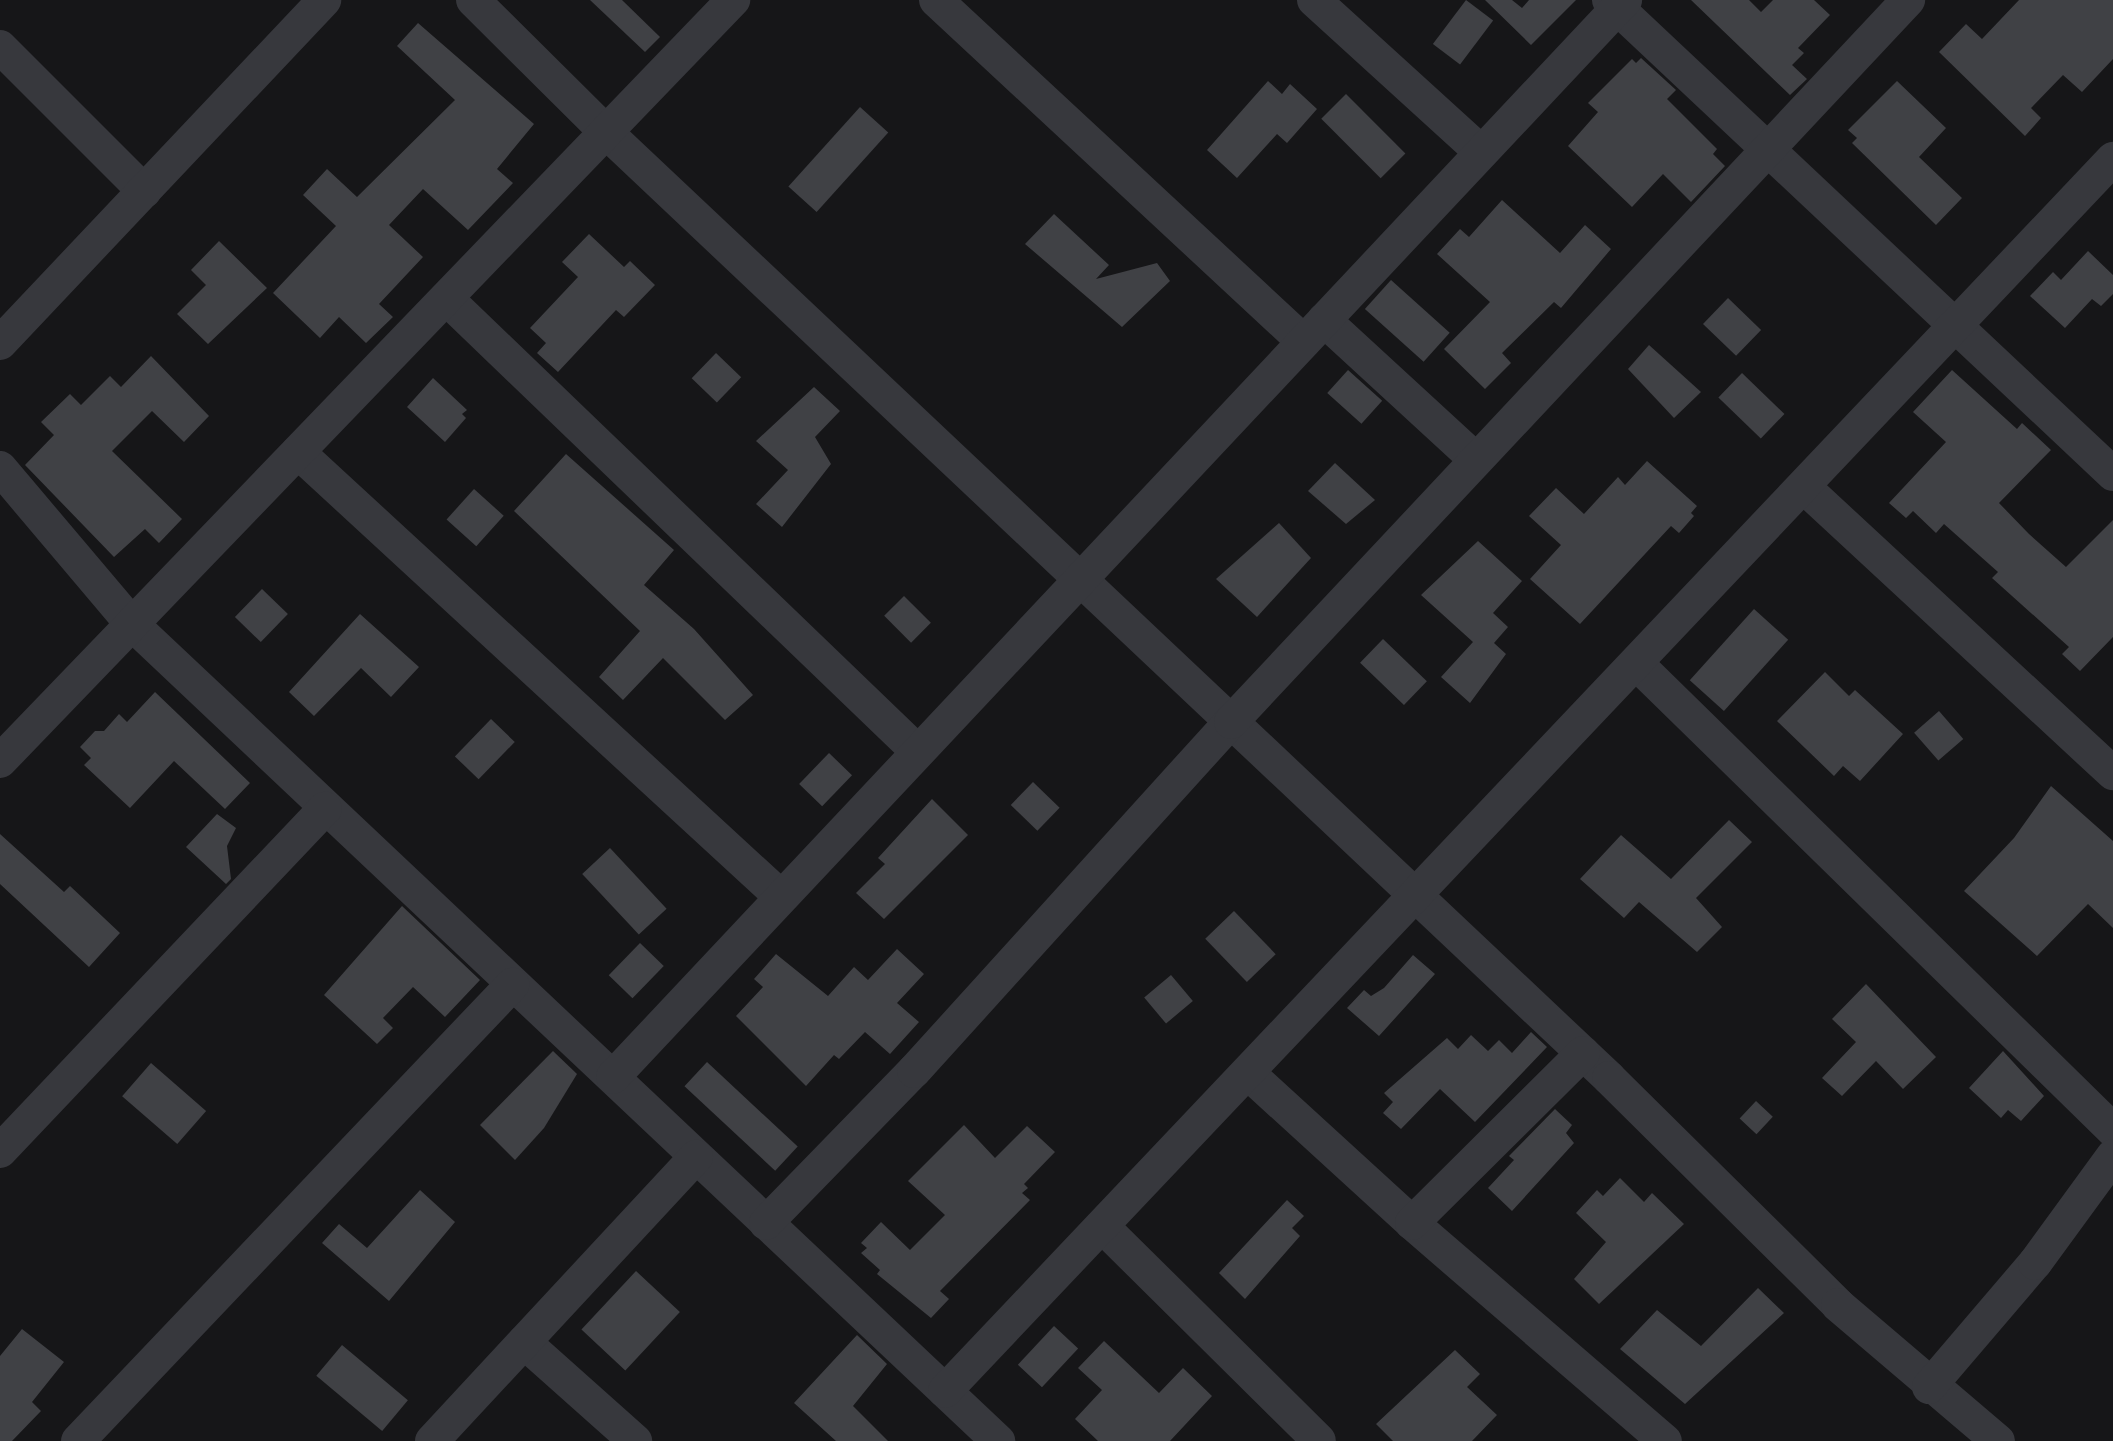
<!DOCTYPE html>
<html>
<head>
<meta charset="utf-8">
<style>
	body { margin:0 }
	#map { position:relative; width:2113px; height:1441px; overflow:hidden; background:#161618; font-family:"Fira Sans Condensed",sans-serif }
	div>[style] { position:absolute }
	.building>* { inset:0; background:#404145; transform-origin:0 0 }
	.street>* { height:34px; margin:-17px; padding:0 17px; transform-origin:17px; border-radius:17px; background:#37383d }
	span { translate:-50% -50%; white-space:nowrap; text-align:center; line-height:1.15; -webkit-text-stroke:6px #111113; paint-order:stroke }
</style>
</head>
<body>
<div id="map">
	<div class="building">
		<div style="clip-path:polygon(590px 0,622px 0,660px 37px,645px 52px)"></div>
		<div style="left:1466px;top:0;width:34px;height:55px;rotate:37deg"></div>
		<div style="clip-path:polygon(1485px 0,1512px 0,1522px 8px,1529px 0,1576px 0,1531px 45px)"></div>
		<div style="clip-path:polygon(1691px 0,1749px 0,1761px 12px,1773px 0,1814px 0,1830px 15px,1798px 48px,1804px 53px,1792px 65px,1807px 79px,1790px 95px)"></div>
		<div style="clip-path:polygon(2019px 0,2113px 0,2113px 59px,2082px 92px,2063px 75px,2031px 108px,2041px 118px,2025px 136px,1939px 52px,1966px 24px,1982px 39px)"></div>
		<div style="clip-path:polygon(418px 23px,534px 124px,497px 169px,513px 183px,468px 230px,423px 189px,389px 225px,423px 257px,379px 304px,393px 317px,366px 343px,339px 317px,320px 338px,273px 293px,336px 226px,303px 195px,327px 169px,357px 197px,455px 100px,397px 46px)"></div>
		<div style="clip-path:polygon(1641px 58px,1676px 90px,1667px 99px,1717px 149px,1713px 154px,1725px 166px,1691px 202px,1663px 174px,1632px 207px,1568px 146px,1598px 112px,1588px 103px,1632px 59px,1636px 63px)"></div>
		<div style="clip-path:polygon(1268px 81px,1282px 94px,1290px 84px,1317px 109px,1287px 143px,1277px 134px,1237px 178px,1207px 150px)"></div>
		<div style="clip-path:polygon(1897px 81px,1946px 128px,1919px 157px,1962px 198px,1936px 225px,1852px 143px,1857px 138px,1848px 130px)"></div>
		<div style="left:1346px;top:94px;width:84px;height:35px;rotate:45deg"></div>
		<div style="left:860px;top:107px;width:38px;height:107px;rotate:42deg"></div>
		<div style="clip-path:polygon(1502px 200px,1560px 253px,1585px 225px,1611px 249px,1561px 308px,1554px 302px,1502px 353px,1511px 363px,1485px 389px,1444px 349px,1490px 302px,1437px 254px,1460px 229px,1469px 237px)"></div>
		<div style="clip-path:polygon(1054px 214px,1109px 265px,1096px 279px,1157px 263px,1170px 281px,1122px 327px,1025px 244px)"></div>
		<div style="clip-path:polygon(589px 234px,624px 267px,630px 261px,655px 285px,624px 317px,616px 310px,558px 372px,537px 353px,546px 343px,530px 328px,578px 277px,562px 262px)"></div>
		<div style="clip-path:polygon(219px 241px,267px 288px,208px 344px,177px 314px,206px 285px,191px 270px)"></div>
		<div style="clip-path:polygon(2088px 251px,2113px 275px,2113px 294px,2101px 306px,2092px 299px,2065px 328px,2030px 296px,2053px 272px,2061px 280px)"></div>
		<div style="left:1391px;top:280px;width:79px;height:39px;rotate:42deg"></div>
		<div style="left:1728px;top:298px;width:46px;height:36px;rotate:44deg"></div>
		<div style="clip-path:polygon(1649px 345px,1701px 392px,1674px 418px,1628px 369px)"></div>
		<div style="left:716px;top:353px;width:35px;height:35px;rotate:44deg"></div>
		<div style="clip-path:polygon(151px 356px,209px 416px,184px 442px,152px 411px,112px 451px,182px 519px,159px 543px,145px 529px,114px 557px,25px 465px,54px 435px,41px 422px,70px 394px,81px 405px,110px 376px,121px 387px)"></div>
		<div style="left:1348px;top:370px;width:46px;height:31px;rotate:42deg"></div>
		<div style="clip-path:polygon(1952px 370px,2017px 429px,2022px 423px,2051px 450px,1999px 503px,2029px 534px,2066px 567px,2113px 520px,2113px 637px,2080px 671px,2062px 654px,2069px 647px,1992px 578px,1998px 572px,1944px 524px,1936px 533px,1913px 511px,1906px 518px,1889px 503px,1946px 442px,1913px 412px)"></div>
		<div style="left:1742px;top:373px;width:59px;height:34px;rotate:44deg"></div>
		<div style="clip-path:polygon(433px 378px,467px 410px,462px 414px,466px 418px,445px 442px,407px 407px)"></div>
		<div style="clip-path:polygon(814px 387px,840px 411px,815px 437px,831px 464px,782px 527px,756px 504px,788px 470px,756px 441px)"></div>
		<div style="clip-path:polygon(566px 454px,674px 550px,644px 585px,694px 629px,753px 695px,725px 720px,663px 658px,623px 700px,599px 677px,640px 631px,514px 511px)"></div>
		<div style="clip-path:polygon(1647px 461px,1697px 506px,1691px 513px,1694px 516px,1679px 533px,1671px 526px,1580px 624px,1530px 579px,1561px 545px,1529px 516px,1556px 488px,1584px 514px,1618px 477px,1625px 485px)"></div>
		<div style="clip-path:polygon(1335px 463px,1375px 500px,1346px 524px,1308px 491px)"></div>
		<div style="left:474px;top:489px;width:40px;height:41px;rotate:42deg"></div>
		<div style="clip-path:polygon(1279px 523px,1311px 558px,1257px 617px,1216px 579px)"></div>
		<div style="clip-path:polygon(1478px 541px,1522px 581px,1493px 613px,1508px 627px,1494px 643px,1506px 654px,1470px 703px,1441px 677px,1473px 642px,1421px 595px)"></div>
		<div style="left:262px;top:589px;width:36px;height:39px;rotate:44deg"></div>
		<div style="left:904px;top:596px;width:38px;height:28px;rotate:45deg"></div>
		<div style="left:1754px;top:609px;width:46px;height:96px;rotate:42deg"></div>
		<div style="clip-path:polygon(360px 614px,419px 667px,391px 697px,361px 668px,314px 716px,289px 692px)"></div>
		<div style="left:1383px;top:639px;width:61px;height:33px;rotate:44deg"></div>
		<div style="clip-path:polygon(1825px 672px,1849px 696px,1855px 690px,1903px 734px,1860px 781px,1843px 766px,1834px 776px,1777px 721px)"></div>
		<div style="clip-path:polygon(155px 692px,250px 783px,225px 809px,174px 761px,130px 808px,84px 765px,91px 758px,80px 747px,95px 731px,104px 731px,119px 714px,127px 722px)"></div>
		<div style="left:1939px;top:711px;width:37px;height:33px;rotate:49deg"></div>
		<div style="left:491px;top:719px;width:33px;height:52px;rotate:44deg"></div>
		<div style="left:829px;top:753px;width:32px;height:43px;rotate:44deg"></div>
		<div style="left:1033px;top:782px;width:37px;height:32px;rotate:44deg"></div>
		<div style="clip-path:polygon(2051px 786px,2113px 841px,2113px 928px,2088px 904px,2037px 956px,1964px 891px,2014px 838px)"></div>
		<div style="clip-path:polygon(932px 799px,968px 835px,884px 919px,856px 893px,885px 864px,878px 858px)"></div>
		<div style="clip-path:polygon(217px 814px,236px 828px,227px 846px,231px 879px,226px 884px,186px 847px)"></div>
		<div style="clip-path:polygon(1729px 820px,1752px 842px,1696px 898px,1722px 927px,1697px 952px,1639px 902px,1624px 918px,1580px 879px,1621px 835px,1671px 879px)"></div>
		<div style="clip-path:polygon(0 834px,64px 892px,70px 886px,120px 933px,89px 967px,0 884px)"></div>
		<div style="left:610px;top:848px;width:83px;height:38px;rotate:47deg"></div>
		<div style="clip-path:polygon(402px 906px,480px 980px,445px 1017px,413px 987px,383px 1018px,393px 1028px,377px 1044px,324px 995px)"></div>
		<div style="left:1234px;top:911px;width:60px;height:40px;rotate:46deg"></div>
		<div style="left:640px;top:943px;width:33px;height:45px;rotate:44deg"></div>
		<div style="clip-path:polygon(897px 949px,924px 974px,897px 1003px,919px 1022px,890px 1054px,865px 1032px,839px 1059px,834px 1055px,806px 1086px,736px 1016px,763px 987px,754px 979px,776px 954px,828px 996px,854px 967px,868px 980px)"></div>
		<div style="clip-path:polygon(1413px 955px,1435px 974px,1379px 1036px,1347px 1008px,1364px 990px,1371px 996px,1384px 988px)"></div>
		<div style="left:1171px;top:975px;width:34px;height:35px;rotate:50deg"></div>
		<div style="clip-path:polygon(1866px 984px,1936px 1057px,1903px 1089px,1876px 1061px,1842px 1096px,1822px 1078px,1856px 1042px,1832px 1019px)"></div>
		<div style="clip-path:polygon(1531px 1032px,1547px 1047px,1475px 1122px,1440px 1089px,1401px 1129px,1383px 1113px,1393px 1102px,1384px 1093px,1447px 1038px,1458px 1049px,1471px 1035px,1488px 1051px,1499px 1040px,1512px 1053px)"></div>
		<div style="clip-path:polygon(553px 1051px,577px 1074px,544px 1128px,515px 1160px,480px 1125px)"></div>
		<div style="clip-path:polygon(2003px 1051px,2044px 1096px,2021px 1121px,2008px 1110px,2001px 1118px,1969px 1088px)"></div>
		<div style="left:707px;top:1062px;width:124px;height:33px;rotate:43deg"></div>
		<div style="left:151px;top:1063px;width:73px;height:44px;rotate:41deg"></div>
		<div style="left:1756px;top:1101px;width:23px;height:24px;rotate:43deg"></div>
		<div style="clip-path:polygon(1555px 1109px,1572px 1125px,1566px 1133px,1574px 1143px,1512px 1211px,1488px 1188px,1514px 1160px,1509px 1156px)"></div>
		<div style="clip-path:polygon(964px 1125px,995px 1158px,1027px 1126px,1055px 1152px,1024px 1184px,1028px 1188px,1022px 1193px,1030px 1200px,940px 1291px,949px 1299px,931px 1318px,877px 1274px,880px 1270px,861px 1253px,867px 1248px,861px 1243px,881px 1222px,910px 1250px,945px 1215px,908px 1181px)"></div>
		<div style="clip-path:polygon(1620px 1178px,1644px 1202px,1652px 1193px,1684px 1224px,1599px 1304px,1574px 1279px,1606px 1242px,1576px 1213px,1597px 1190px,1603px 1196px)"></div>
		<div style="clip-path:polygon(420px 1190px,455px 1222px,389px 1301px,322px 1243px,339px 1224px,367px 1248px)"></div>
		<div style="clip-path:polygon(1287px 1200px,1304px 1216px,1292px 1228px,1300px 1236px,1245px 1299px,1219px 1273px)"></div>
		<div style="left:636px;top:1271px;width:60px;height:80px;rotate:43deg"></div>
		<div style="clip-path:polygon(1758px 1288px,1784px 1313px,1685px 1404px,1620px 1349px,1657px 1310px,1701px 1346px)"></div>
		<div style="left:1054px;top:1326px;width:33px;height:53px;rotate:43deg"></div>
		<div style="clip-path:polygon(22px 1329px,64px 1362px,32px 1402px,41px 1411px,12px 1441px,0 1441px,0 1356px)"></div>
		<div style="clip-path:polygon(857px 1335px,887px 1364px,853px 1406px,888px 1441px,836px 1441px,794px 1403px)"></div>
		<div style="clip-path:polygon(1104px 1341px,1159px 1393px,1183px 1368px,1212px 1396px,1170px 1441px,1098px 1441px,1075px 1419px,1102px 1390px,1078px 1368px)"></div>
		<div style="left:342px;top:1345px;width:86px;height:40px;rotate:40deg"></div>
		<div style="clip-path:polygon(1455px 1350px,1480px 1374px,1467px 1387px,1497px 1415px,1472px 1441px,1393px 1441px,1376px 1424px)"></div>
	</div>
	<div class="street">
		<div style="left:473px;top:0;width:189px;rotate:44.8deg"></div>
		<div style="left:607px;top:133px;width:1377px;rotate:43.32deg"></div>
		<div style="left:1609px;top:1078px;width:322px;rotate:44.7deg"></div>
		<div style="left:1838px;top:1305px;width:210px;rotate:40.4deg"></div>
		<div style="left:936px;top:0;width:502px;rotate:42.9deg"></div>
		<div style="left:1314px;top:0;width:226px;rotate:42.3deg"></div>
		<div style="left:1609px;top:0;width:692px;rotate:43.24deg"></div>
		<div style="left:0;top:47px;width:204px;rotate:45deg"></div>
		<div style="left:447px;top:299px;width:651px;rotate:43.88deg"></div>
		<div style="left:1324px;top:320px;width:205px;rotate:42.6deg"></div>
		<div style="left:0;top:343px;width:472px;rotate:-46.6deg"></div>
		<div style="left:298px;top:452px;width:654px;rotate:42.65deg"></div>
		<div style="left:0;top:468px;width:204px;rotate:49.8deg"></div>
		<div style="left:132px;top:624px;width:1191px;rotate:43.33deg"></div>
		<div style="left:1805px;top:488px;width:420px;rotate:42.8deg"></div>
		<div style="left:1636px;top:663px;width:668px;rotate:44.39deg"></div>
		<div style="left:0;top:761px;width:1057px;rotate:-46.07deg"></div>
		<div style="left:1248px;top:1073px;width:222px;rotate:42.4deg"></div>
		<div style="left:1412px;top:1223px;width:334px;rotate:40.8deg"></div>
		<div style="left:613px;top:1077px;width:1478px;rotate:-46.78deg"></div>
		<div style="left:0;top:1151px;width:472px;rotate:-46.5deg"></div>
		<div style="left:766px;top:1223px;width:212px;rotate:-45.8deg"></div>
		<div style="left:914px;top:1071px;width:471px;rotate:-47.8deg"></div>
		<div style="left:1231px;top:722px;width:990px;rotate:-46.84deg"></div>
		<div style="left:1412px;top:1223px;width:241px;rotate:-44.8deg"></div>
		<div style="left:1102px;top:1226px;width:305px;rotate:44.7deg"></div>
		<div style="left:524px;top:1342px;width:149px;rotate:41.7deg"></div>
		<div style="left:1929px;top:1387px;width:163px;rotate:-49.5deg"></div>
		<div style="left:2035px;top:1263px;width:132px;rotate:-53.9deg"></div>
		<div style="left:945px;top:1391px;width:1698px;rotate:-46.53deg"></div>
		<div style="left:78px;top:1441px;width:630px;rotate:-46.42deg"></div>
		<div style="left:432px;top:1441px;width:388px;rotate:-47.1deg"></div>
	</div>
</div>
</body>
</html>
